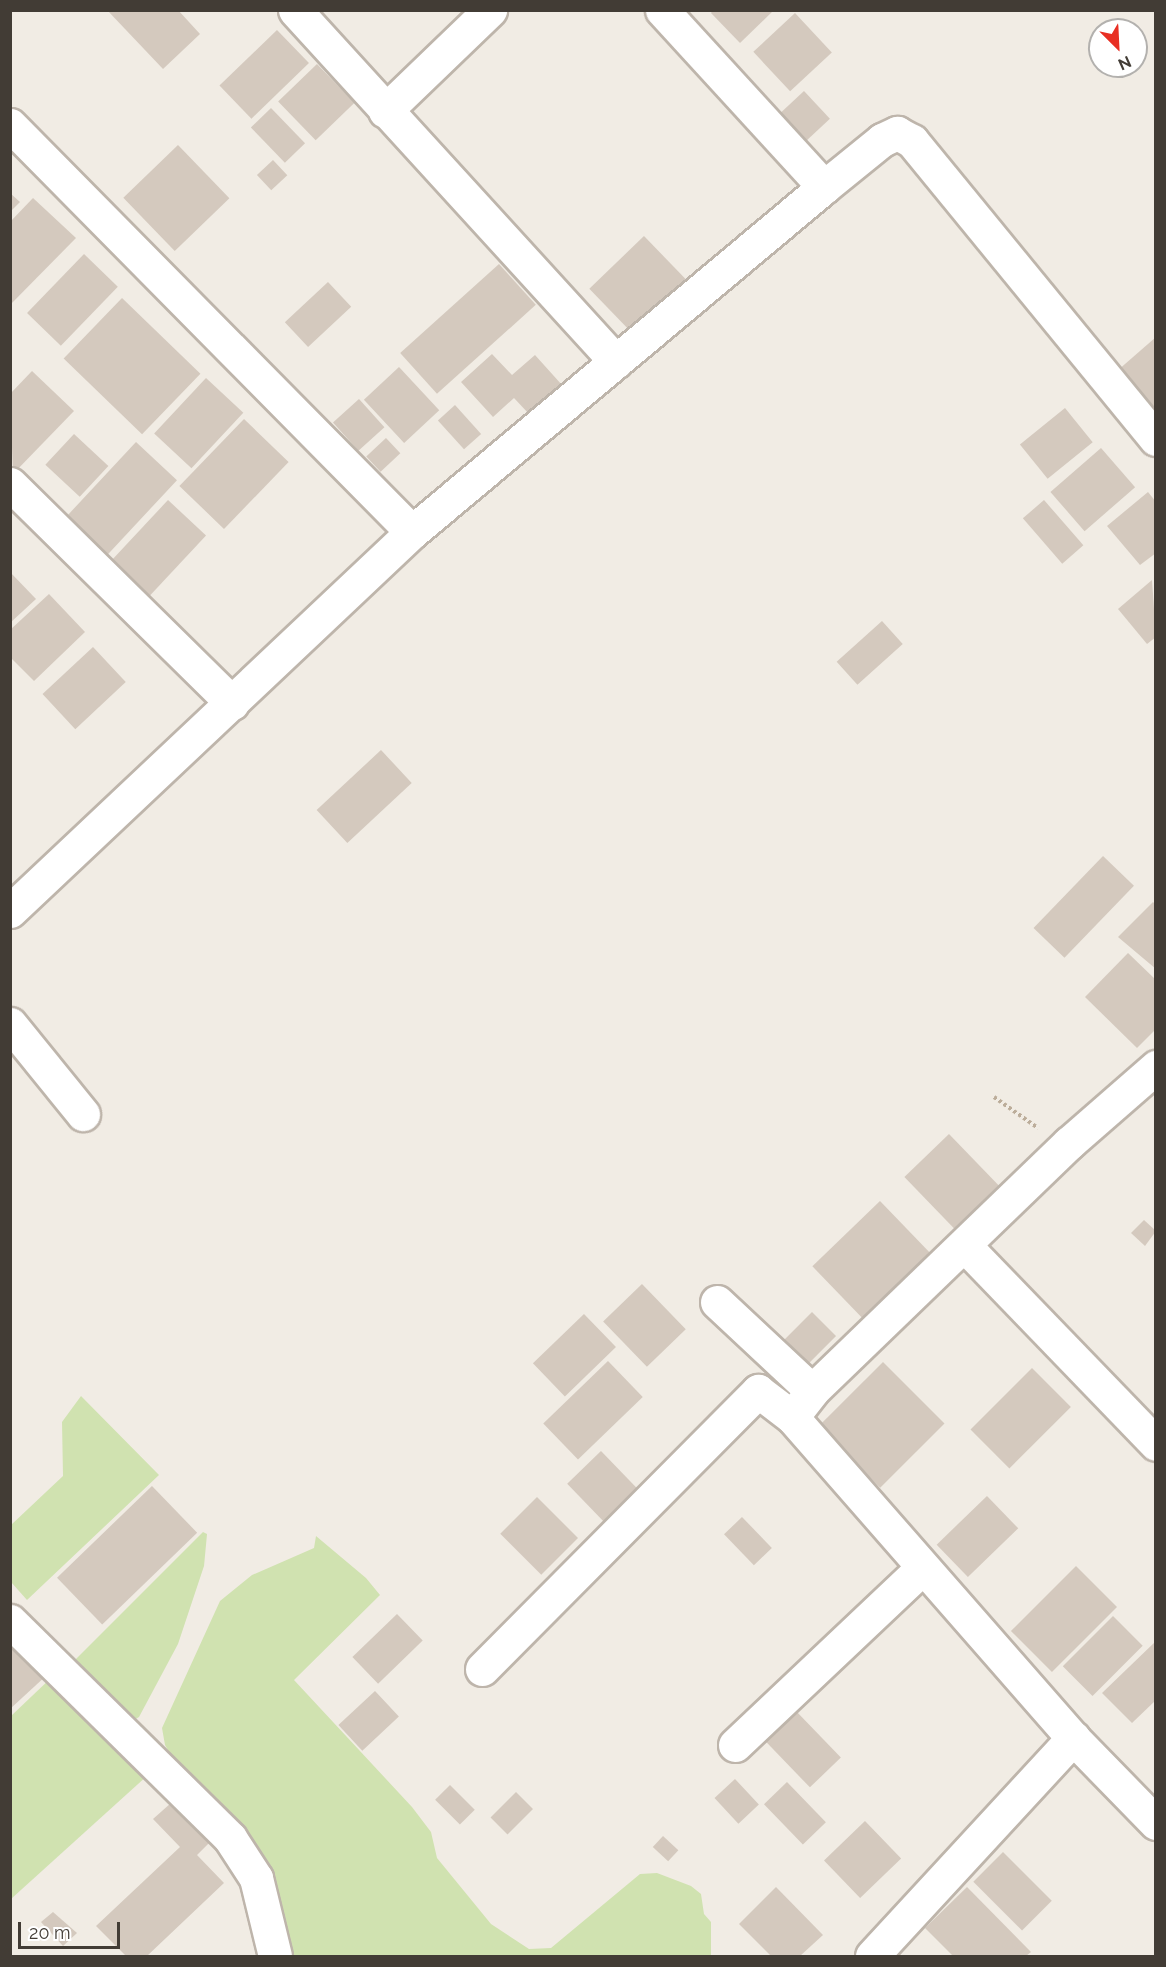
<!DOCTYPE html>
<html>
<head>
<meta charset="utf-8">
<style>
	body { margin:0 }
	#map { position:relative; width:1166px; height:1967px; overflow:hidden; background:#f1ece4; font-family:Raleway,sans-serif }
	div>[style] { position:absolute }
	.green>* { inset:0; background:#d0e2b0 }
	.building>* { inset:0; background:#d4c9be; transform-origin:0 0 }
	.path>* { height:4px; margin-top:-2px; transform-origin:0; background:repeating-linear-gradient(90deg,#bcad9a 0 3px,transparent 0 6px) }
	.roads { filter:drop-shadow(2px 0 #beb5ab) drop-shadow(-2px 0 #beb5ab) drop-shadow(0 2px #beb5ab) drop-shadow(0 -2px #beb5ab) }
	.minor>* { height:33px; margin:-16.5px; padding:0 16.5px; transform-origin:16.5px; border-radius:16.5px; background:#fff }
	span { translate:-50% -50%; white-space:nowrap; text-align:center; line-height:1.15; -webkit-text-stroke:4.5px #fff; paint-order:stroke }
	.frame { position:absolute; inset:0; border:12px solid #423c35; pointer-events:none }
	.north { position:absolute; left:1088px; top:18px; width:60px; height:60px; box-sizing:border-box; background:#fff; border:2px solid #b3b1ae; border-radius:50%; rotate:156deg; font-size:16px; font-weight:700; line-height:24px; text-align:center; color:#423c35 }
	.north::after { content:''; display:block; margin:auto; width:21px; height:27px; background:#e82f23; clip-path:polygon(50% 0,100% 100%,50% 72%,0 100%) }
	.scale { position:absolute; left:18px; top:1922px; width:102px; height:27px; box-sizing:border-box; border:3px solid #423c35; border-top:0; padding-left:8px; font-size:18px; line-height:21px; white-space:nowrap; color:#423c35; -webkit-text-stroke:4px #fff; paint-order:stroke }
</style>
</head>
<body>
<div id="map">
	<div class="green">
		<div style="clip-path:polygon(81px 1396px,159px 1475px,27px 1600px,11px 1582px,11px 1525px,63px 1476px,62px 1422px)"></div>
		<div style="clip-path:polygon(203px 1532px,207px 1534px,204px 1566px,178px 1644px,139px 1717px,127px 1724px,73px 1667px,74px 1661px)"></div>
		<div style="clip-path:polygon(316px 1536px,366px 1578px,380px 1595px,294px 1680px,412px 1807px,431px 1832px,437px 1858px,491px 1924px,529px 1949px,551px 1948px,640px 1874px,657px 1873px,691px 1886px,701px 1894px,704px 1914px,711px 1922px,711px 1956px,287px 1956px,165px 1745px,162px 1728px,220px 1601px,252px 1575px,314px 1548px)"></div>
		<div style="clip-path:polygon(53px 1676px,148px 1775px,11px 1899px,11px 1716px)"></div>
	</div>
	<div class="building">
		<div style="clip-path:polygon(107px 10px,178px 10px,200px 34px,163px 69px)"></div>
		<div style="clip-path:polygon(713px 10px,774px 10px,740px 43px,711px 13px)"></div>
		<div style="left:795px;top:13px;width:54px;height:57px;rotate:47deg"></div>
		<div style="left:277px;top:30px;width:46px;height:80px;rotate:46deg"></div>
		<div style="left:317px;top:64px;width:54px;height:54px;rotate:46deg"></div>
		<div style="left:804px;top:91px;width:38px;height:33px;rotate:47deg"></div>
		<div style="left:271px;top:108px;width:49px;height:28px;rotate:46deg"></div>
		<div style="left:178px;top:145px;width:74px;height:76px;rotate:46deg"></div>
		<div style="left:273px;top:160px;width:21px;height:22px;rotate:47deg"></div>
		<div style="clip-path:polygon(10px 193px,20px 202px,10px 212px)"></div>
		<div style="clip-path:polygon(33px 198px,76px 238px,10px 305px,10px 222px)"></div>
		<div style="left:644px;top:236px;width:64px;height:76px;rotate:46deg"></div>
		<div style="left:84px;top:254px;width:47px;height:82px;rotate:44deg"></div>
		<div style="left:499px;top:264px;width:55px;height:133px;rotate:48deg"></div>
		<div style="left:328px;top:282px;width:34px;height:59px;rotate:47deg"></div>
		<div style="left:122px;top:298px;width:109px;height:84px;rotate:44deg"></div>
		<div style="clip-path:polygon(1156px 337px,1156px 415px,1117px 371px)"></div>
		<div style="clip-path:polygon(492px 354px,512px 375px,535px 355px,562px 385px,529px 414px,514px 398px,493px 417px,461px 382px)"></div>
		<div style="left:399px;top:367px;width:59px;height:48px;rotate:47deg"></div>
		<div style="clip-path:polygon(32px 371px,74px 411px,13px 474px,10px 394px)"></div>
		<div style="left:206px;top:378px;width:51px;height:76px;rotate:43deg"></div>
		<div style="left:359px;top:399px;width:38px;height:35px;rotate:48deg"></div>
		<div style="left:455px;top:405px;width:39px;height:23px;rotate:48deg"></div>
		<div style="left:1065px;top:408px;width:44px;height:58px;rotate:51deg"></div>
		<div style="left:244px;top:419px;width:62px;height:93px;rotate:44deg"></div>
		<div style="left:74px;top:434px;width:47px;height:42px;rotate:43deg"></div>
		<div style="left:386px;top:438px;width:21px;height:27px;rotate:47deg"></div>
		<div style="left:136px;top:442px;width:56px;height:107px;rotate:43deg"></div>
		<div style="left:1101px;top:448px;width:52px;height:67px;rotate:49deg"></div>
		<div style="clip-path:polygon(1148px 492px,1156px 502px,1156px 553px,1140px 565px,1107px 526px)"></div>
		<div style="left:168px;top:500px;width:52px;height:88px;rotate:43deg"></div>
		<div style="left:1044px;top:500px;width:60px;height:28px;rotate:49deg"></div>
		<div style="clip-path:polygon(10px 572px,36px 599px,10px 623px)"></div>
		<div style="clip-path:polygon(1152px 580px,1156px 637px,1147px 644px,1118px 609px)"></div>
		<div style="clip-path:polygon(49px 594px,85px 632px,34px 681px,10px 657px,10px 630px)"></div>
		<div style="left:882px;top:621px;width:31px;height:61px;rotate:48deg"></div>
		<div style="left:93px;top:647px;width:48px;height:69px;rotate:47deg"></div>
		<div style="left:381px;top:750px;width:45px;height:88px;rotate:47deg"></div>
		<div style="left:1103px;top:856px;width:43px;height:100px;rotate:44deg"></div>
		<div style="clip-path:polygon(1153px 902px,1156px 905px,1156px 969px,1118px 937px)"></div>
		<div style="clip-path:polygon(1128px 953px,1156px 980px,1156px 1029px,1137px 1048px,1085px 997px)"></div>
		<div style="left:949px;top:1134px;width:73px;height:62px;rotate:46deg"></div>
		<div style="left:880px;top:1201px;width:85px;height:94px;rotate:46deg"></div>
		<div style="clip-path:polygon(1144px 1220px,1156px 1231px,1145px 1246px,1131px 1233px)"></div>
		<div style="left:642px;top:1284px;width:63px;height:54px;rotate:46deg"></div>
		<div style="left:812px;top:1312px;width:34px;height:55px;rotate:45deg"></div>
		<div style="left:584px;top:1314px;width:46px;height:71px;rotate:46deg"></div>
		<div style="left:608px;top:1361px;width:50px;height:90px;rotate:46deg"></div>
		<div style="left:883px;top:1362px;width:87px;height:91px;rotate:45deg"></div>
		<div style="left:1032px;top:1368px;width:55px;height:87px;rotate:45deg"></div>
		<div style="left:601px;top:1451px;width:57px;height:47px;rotate:46deg"></div>
		<div style="left:152px;top:1486px;width:65px;height:132px;rotate:46deg"></div>
		<div style="left:987px;top:1496px;width:45px;height:70px;rotate:46deg"></div>
		<div style="left:537px;top:1497px;width:58px;height:52px;rotate:45deg"></div>
		<div style="left:742px;top:1517px;width:43px;height:25px;rotate:46deg"></div>
		<div style="left:1076px;top:1566px;width:58px;height:92px;rotate:45deg"></div>
		<div style="left:397px;top:1614px;width:37px;height:62px;rotate:46deg"></div>
		<div style="left:1113px;top:1616px;width:42px;height:71px;rotate:45deg"></div>
		<div style="clip-path:polygon(1156px 1641px,1156px 1700px,1132px 1723px,1102px 1693px)"></div>
		<div style="clip-path:polygon(19px 1643px,48px 1674px,10px 1709px,10px 1651px)"></div>
		<div style="left:375px;top:1691px;width:35px;height:50px;rotate:47deg"></div>
		<div style="left:795px;top:1710px;width:66px;height:43px;rotate:46deg"></div>
		<div style="left:735px;top:1779px;width:35px;height:28px;rotate:47deg"></div>
		<div style="left:787px;top:1782px;width:56px;height:32px;rotate:46deg"></div>
		<div style="left:450px;top:1785px;width:35px;height:21px;rotate:45deg"></div>
		<div style="left:516px;top:1792px;width:24px;height:36px;rotate:45deg"></div>
		<div style="clip-path:polygon(171px 1803px,209px 1843px,197px 1855px,224px 1883px,147px 1956px,126px 1956px,96px 1926px,180px 1847px,153px 1819px)"></div>
		<div style="left:865px;top:1821px;width:52px;height:57px;rotate:46deg"></div>
		<div style="left:663px;top:1836px;width:21px;height:15px;rotate:43deg"></div>
		<div style="left:1003px;top:1852px;width:69px;height:42px;rotate:45deg"></div>
		<div style="clip-path:polygon(776px 1887px,823px 1935px,800px 1956px,771px 1956px,739px 1924px)"></div>
		<div style="clip-path:polygon(967px 1887px,1031px 1952px,1026px 1956px,953px 1956px,925px 1928px)"></div>
		<div style="clip-path:polygon(53px 1912px,77px 1933px,63px 1946px,41px 1922px)"></div>
	</div>
	<div class="path">
		<div style="left:994px;top:1097px;width:54px;rotate:35.2deg"></div>
	</div>
	<div class="roads">
		<div class="minor">
			<div style="left:295px;top:10px;width:476px;rotate:47.6deg"></div>
			<div style="left:662px;top:10px;width:240px;rotate:47.5deg"></div>
			<div style="left:385px;top:111px;width:146px;rotate:-43.9deg"></div>
			<div style="left:10px;top:125px;width:572px;rotate:45.35deg"></div>
			<div style="left:10px;top:484px;width:312px;rotate:44.6deg"></div>
			<div style="left:10px;top:911px;width:552px;rotate:-43.31deg"></div>
			<div style="left:412px;top:532px;width:537px;rotate:-39.94deg"></div>
			<div style="left:824px;top:187px;width:75px;rotate:-39deg"></div>
			<div style="left:882px;top:140px;width:17px;rotate:-25deg"></div>
			<div style="left:897px;top:133px;width:17px;rotate:28deg"></div>
			<div style="left:912px;top:141px;width:385px;rotate:50.7deg"></div>
			<div style="left:10px;top:1024px;width:116px;rotate:51deg"></div>
			<div style="left:965px;top:1246px;width:275px;rotate:46deg"></div>
			<div style="left:717px;top:1302px;width:130px;rotate:43.1deg"></div>
			<div style="left:792px;top:1417px;width:33px;rotate:-52deg"></div>
			<div style="left:812px;top:1391px;width:357px;rotate:-44deg"></div>
			<div style="left:1069px;top:1143px;width:116px;rotate:-41.1deg"></div>
			<div style="left:10px;top:1621px;width:309px;rotate:44.6deg"></div>
			<div style="left:230px;top:1838px;width:48px;rotate:57deg"></div>
			<div style="left:256px;top:1878px;width:80px;rotate:76.3deg"></div>
			<div style="left:482px;top:1669px;width:392px;rotate:-45.2deg"></div>
			<div style="left:758px;top:1391px;width:43px;rotate:37.4deg"></div>
			<div style="left:792px;top:1417px;width:427px;rotate:48.8deg"></div>
			<div style="left:1073px;top:1738px;width:119px;rotate:45.7deg"></div>
			<div style="left:735px;top:1745px;width:257px;rotate:-43.4deg"></div>
			<div style="left:872px;top:1956px;width:297px;rotate:-47.3deg"></div>
		</div>
	</div>
	<div class="frame"></div>
	<div class="north">N</div>
	<div class="scale">20 m</div>
</div>
</body>
</html>
